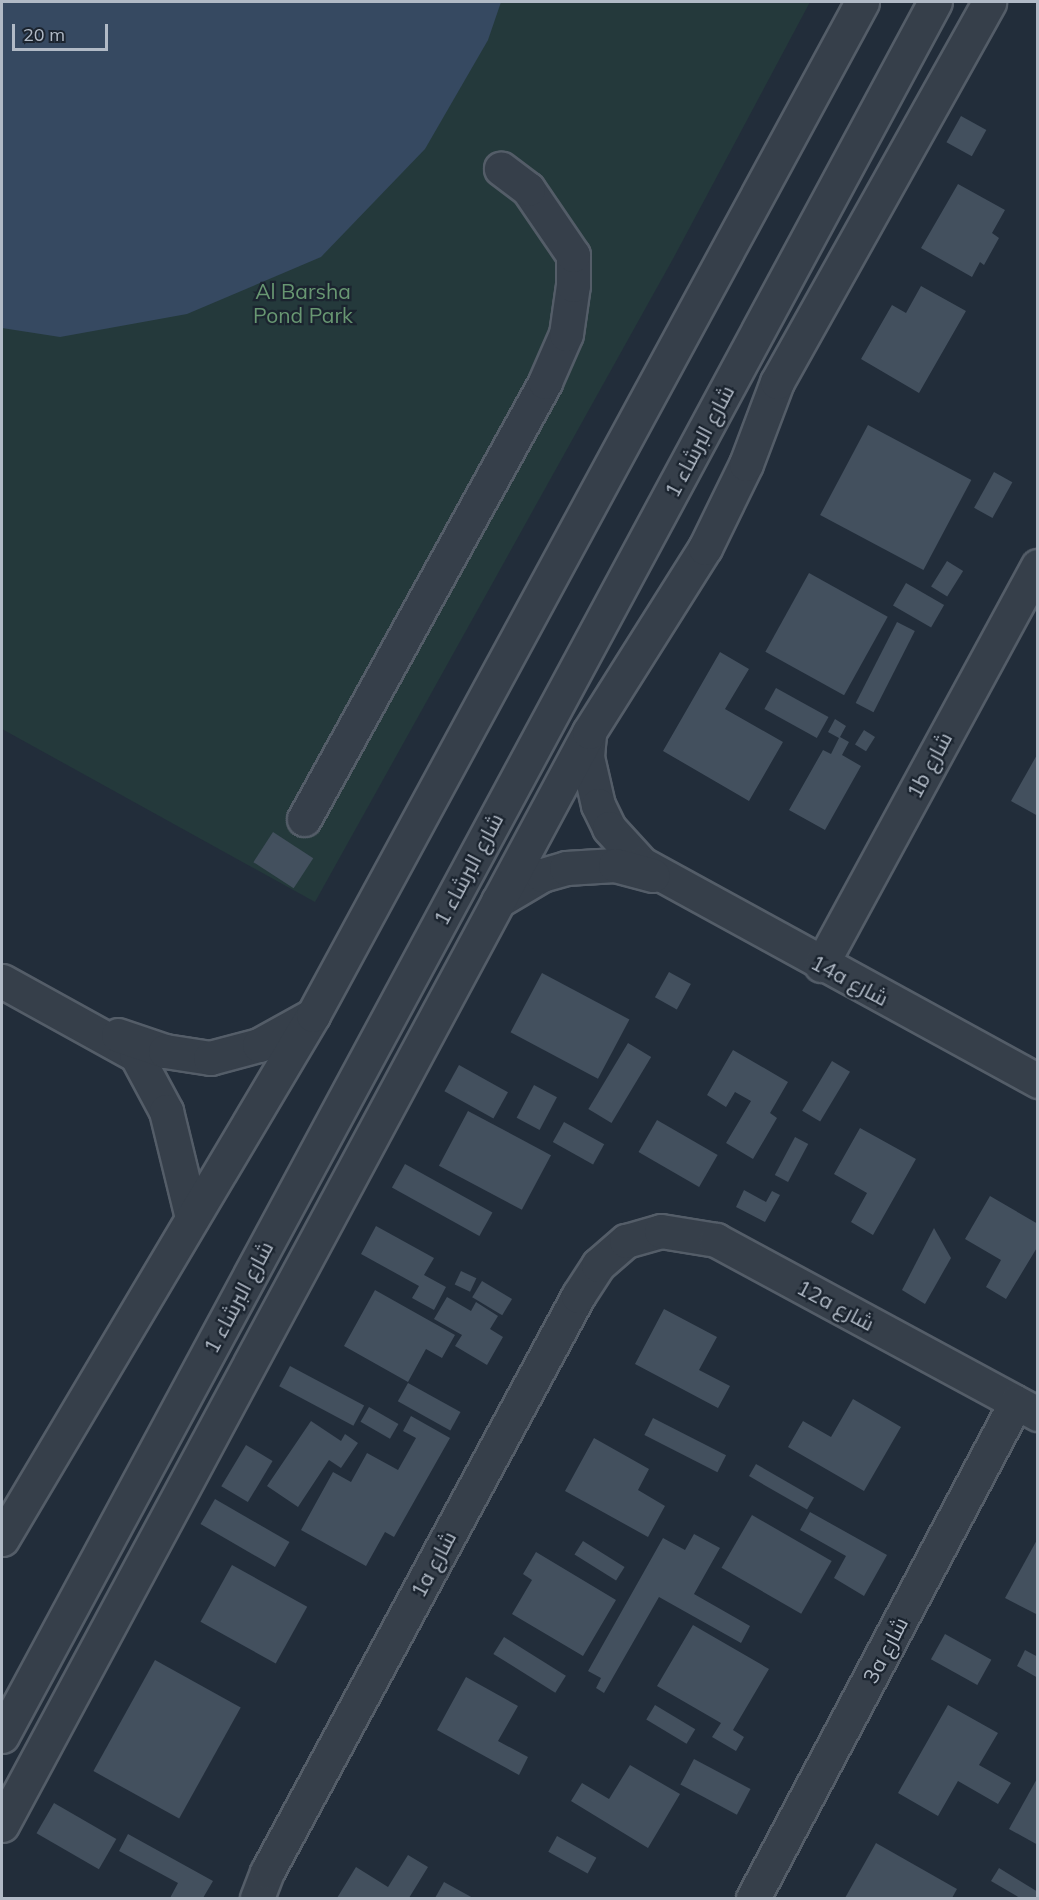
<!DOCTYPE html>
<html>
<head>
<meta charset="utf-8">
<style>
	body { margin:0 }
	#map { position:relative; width:1039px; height:1900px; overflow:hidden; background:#222d3a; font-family:Mulish,Cairo,sans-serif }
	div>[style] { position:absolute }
	.green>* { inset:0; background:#24393b }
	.water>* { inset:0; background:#364961 }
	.building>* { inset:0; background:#43505e; transform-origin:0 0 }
	.roads { filter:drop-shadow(2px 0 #545d68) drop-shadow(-2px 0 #545d68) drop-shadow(0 2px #545d68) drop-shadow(0 -2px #545d68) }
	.minor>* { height:33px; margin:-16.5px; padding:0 16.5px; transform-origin:16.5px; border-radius:16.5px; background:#363f4a }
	span { translate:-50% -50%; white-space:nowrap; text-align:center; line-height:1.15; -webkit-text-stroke:4.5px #1b242f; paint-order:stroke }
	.park-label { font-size:21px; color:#689772 }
	.street-label { font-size:21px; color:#b1bac6 }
	.frame { position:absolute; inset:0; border:3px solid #b1bac6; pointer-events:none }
	.scale { position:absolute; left:12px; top:24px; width:96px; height:27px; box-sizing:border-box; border:3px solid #b1bac6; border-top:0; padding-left:8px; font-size:18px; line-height:21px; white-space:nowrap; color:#b1bac6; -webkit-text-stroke:4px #1b242f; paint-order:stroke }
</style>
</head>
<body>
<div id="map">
	<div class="green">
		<div style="clip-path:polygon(2px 2px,810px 2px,674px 257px,315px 902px,2px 729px)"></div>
	</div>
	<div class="water">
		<div style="clip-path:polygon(2px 2px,501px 2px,488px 40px,425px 149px,321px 257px,187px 314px,60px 337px,2px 328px)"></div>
	</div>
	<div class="building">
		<div style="left:961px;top:116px;width:29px;height:30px;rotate:29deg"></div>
		<div style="clip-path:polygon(958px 184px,1005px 210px,992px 233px,999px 238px,984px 265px,980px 262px,972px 277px,921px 248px)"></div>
		<div style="clip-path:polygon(921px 286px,966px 311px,919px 393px,861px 359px,892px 305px,906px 313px)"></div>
		<div style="left:868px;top:425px;width:117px;height:102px;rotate:28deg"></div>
		<div style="left:994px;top:472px;width:21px;height:41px;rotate:29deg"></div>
		<div style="left:947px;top:561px;width:19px;height:30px;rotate:32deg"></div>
		<div style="left:809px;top:573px;width:90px;height:90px;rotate:29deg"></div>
		<div style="left:906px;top:583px;width:44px;height:26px;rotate:30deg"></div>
		<div style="left:897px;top:622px;width:20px;height:91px;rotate:27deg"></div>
		<div style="clip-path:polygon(720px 652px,749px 669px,725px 709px,783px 742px,749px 801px,663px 751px)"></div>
		<div style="left:776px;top:688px;width:60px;height:24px;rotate:29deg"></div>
		<div style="clip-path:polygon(835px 719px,846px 726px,840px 737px,849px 742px,842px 755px,861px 766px,825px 830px,789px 810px,823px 750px,831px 754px,839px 738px,828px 732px)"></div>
		<div style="left:864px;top:730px;width:13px;height:17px;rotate:32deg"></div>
		<div style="clip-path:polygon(1038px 753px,1038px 816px,1011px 801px)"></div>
		<div style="left:273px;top:832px;width:48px;height:36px;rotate:33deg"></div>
		<div style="left:669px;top:972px;width:25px;height:29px;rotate:29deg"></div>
		<div style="left:542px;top:973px;width:99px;height:67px;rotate:28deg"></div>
		<div style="left:628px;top:1043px;width:27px;height:77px;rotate:31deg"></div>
		<div style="clip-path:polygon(733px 1050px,788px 1082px,770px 1113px,777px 1118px,753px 1159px,726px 1143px,751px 1101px,735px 1092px,726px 1107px,707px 1095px)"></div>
		<div style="left:832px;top:1061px;width:21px;height:58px;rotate:31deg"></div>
		<div style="left:459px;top:1065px;width:56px;height:30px;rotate:29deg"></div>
		<div style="left:534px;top:1085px;width:26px;height:37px;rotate:28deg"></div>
		<div style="left:468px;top:1111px;width:94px;height:62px;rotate:28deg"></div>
		<div style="left:657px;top:1120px;width:70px;height:37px;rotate:30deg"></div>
		<div style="left:564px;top:1122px;width:46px;height:23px;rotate:29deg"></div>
		<div style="clip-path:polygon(860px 1128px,916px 1159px,873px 1235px,851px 1222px,867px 1193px,834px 1174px)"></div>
		<div style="left:795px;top:1137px;width:15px;height:43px;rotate:28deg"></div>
		<div style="left:405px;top:1164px;width:100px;height:27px;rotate:29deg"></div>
		<div style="clip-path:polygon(744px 1190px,766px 1202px,772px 1191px,780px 1195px,765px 1222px,736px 1207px)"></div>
		<div style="clip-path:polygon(990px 1196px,1038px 1224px,1038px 1246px,1006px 1299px,986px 1287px,1001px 1260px,965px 1239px)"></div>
		<div style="clip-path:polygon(376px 1226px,434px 1258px,424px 1275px,446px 1287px,434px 1310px,412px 1298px,419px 1286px,361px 1254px)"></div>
		<div style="clip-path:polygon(934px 1228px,951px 1258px,925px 1304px,902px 1290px)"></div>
		<div style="left:461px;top:1271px;width:17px;height:15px;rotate:25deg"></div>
		<div style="left:482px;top:1281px;width:35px;height:19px;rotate:31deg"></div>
		<div style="clip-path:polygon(375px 1290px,455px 1335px,442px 1358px,426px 1349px,408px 1382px,344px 1346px)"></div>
		<div style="clip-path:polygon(447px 1297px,471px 1311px,476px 1302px,498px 1316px,490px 1329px,503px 1337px,487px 1365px,455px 1346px,462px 1335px,434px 1319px)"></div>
		<div style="clip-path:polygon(664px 1309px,717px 1337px,699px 1370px,730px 1386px,718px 1408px,635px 1364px)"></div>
		<div style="left:290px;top:1366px;width:84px;height:23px;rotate:28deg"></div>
		<div style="left:408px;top:1383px;width:60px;height:21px;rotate:29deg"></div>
		<div style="clip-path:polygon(853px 1399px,901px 1427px,864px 1491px,788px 1447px,803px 1421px,831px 1437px)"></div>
		<div style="left:369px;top:1407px;width:34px;height:17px;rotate:30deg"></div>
		<div style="clip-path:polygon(411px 1416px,450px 1438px,394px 1537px,385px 1532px,366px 1566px,301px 1530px,333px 1472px,351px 1482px,367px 1453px,398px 1470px,416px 1438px,403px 1431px)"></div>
		<div style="left:653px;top:1418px;width:82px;height:19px;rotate:27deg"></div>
		<div style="clip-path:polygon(311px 1421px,341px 1441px,345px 1434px,358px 1443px,341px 1468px,329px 1460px,298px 1507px,267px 1486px)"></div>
		<div style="clip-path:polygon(594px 1438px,649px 1469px,638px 1490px,665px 1506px,648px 1537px,565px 1491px)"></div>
		<div style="left:246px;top:1445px;width:31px;height:48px;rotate:31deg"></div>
		<div style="left:756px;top:1464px;width:67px;height:14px;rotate:30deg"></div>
		<div style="left:215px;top:1499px;width:86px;height:29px;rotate:30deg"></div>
		<div style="clip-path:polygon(810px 1512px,887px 1555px,864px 1596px,834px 1578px,846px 1556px,800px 1530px)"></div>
		<div style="left:752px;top:1515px;width:92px;height:61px;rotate:30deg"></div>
		<div style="clip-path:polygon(694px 1534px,720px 1548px,694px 1594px,750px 1626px,741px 1643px,659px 1597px,604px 1693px,596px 1688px,601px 1678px,588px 1671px,663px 1538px,685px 1550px)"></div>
		<div style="clip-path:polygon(1038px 1538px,1038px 1615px,1005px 1598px)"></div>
		<div style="left:583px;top:1541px;width:49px;height:16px;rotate:32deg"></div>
		<div style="clip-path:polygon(536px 1552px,616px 1600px,583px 1656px,512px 1614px,532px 1580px,523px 1574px)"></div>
		<div style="left:232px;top:1565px;width:86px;height:65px;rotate:29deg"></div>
		<div style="clip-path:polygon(693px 1625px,769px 1669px,733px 1730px,744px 1737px,736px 1751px,712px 1737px,721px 1723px,657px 1686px)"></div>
		<div style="left:945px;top:1634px;width:53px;height:29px;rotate:29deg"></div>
		<div style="left:504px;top:1637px;width:73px;height:20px;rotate:32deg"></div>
		<div style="clip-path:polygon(1025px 1650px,1038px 1657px,1038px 1678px,1017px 1666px)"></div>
		<div style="left:155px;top:1660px;width:98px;height:127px;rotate:29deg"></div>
		<div style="clip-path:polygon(466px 1677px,518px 1706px,498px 1741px,528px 1757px,519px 1775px,437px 1730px)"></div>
		<div style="left:655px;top:1705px;width:47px;height:17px;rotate:31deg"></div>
		<div style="clip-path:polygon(948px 1705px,998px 1733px,979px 1765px,1011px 1783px,998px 1804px,958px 1781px,938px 1816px,898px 1793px)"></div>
		<div style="left:694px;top:1759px;width:64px;height:29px;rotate:28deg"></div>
		<div style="clip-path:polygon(630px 1765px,680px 1794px,648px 1848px,571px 1801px,582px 1783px,609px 1799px)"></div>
		<div style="clip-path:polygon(1038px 1777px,1038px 1845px,1009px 1829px)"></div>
		<div style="left:54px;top:1803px;width:72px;height:35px;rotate:30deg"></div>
		<div style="clip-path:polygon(128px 1834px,213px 1881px,203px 1898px,170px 1898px,178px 1883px,119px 1851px)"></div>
		<div style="left:557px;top:1836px;width:45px;height:18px;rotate:29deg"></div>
		<div style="clip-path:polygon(876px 1843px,957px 1889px,952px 1898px,845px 1898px)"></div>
		<div style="clip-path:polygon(408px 1855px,428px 1867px,409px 1898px,337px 1898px,356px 1867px,388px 1887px)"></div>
		<div style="clip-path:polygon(999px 1868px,1038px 1892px,1038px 1898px,1020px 1898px,991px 1881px)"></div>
		<div style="clip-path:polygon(444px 1882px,473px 1898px,435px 1898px)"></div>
	</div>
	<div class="roads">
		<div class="minor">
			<div style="left:589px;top:734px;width:23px;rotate:95deg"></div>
			<div style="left:587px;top:757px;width:49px;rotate:77.1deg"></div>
			<div style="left:598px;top:805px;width:25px;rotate:64deg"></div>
			<div style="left:609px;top:828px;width:49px;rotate:47.5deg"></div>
			<div style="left:642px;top:864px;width:452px;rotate:28.7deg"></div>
			<div style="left:304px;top:819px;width:499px;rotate:-61.1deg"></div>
			<div style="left:545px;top:382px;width:52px;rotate:-66.4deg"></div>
			<div style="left:566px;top:334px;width:49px;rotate:-81.9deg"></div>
			<div style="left:573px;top:285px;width:30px;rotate:-90deg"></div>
			<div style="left:573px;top:255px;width:80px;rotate:-124.3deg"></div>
			<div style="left:528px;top:189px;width:34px;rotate:-143deg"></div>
			<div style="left:498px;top:901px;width:51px;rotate:-30.6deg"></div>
			<div style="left:542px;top:875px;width:25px;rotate:-16deg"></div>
			<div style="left:566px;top:868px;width:49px;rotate:-3.5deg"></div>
			<div style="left:615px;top:865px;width:39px;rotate:15deg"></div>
			<div style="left:821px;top:965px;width:454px;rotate:-61.5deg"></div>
			<div style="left:2px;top:981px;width:153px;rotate:28.9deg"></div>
			<div style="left:136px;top:1055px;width:64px;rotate:61.8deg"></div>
			<div style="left:166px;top:1111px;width:110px;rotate:76.3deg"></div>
			<div style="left:118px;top:1035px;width:50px;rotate:18.8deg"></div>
			<div style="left:165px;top:1051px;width:46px;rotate:8.8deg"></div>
			<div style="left:210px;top:1058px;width:51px;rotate:-14.9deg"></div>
			<div style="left:259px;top:1045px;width:62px;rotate:-29.1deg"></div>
			<div style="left:2px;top:1539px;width:609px;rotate:-59.31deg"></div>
			<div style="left:313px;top:1015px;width:1152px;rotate:-61.54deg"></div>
			<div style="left:2px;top:1736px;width:1969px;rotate:-61.72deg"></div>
			<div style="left:2px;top:1825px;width:1241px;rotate:-61.76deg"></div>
			<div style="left:589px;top:732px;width:218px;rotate:-57.8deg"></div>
			<div style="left:705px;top:548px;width:93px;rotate:-64deg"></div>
			<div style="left:746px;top:464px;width:88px;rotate:-69.3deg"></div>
			<div style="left:777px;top:382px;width:435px;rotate:-60.8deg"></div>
			<div style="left:257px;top:1898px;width:28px;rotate:-69deg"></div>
			<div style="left:267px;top:1872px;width:655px;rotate:-61.63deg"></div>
			<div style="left:578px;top:1296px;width:37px;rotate:-57deg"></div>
			<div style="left:598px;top:1265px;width:37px;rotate:-41deg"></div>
			<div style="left:626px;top:1241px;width:36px;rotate:-16deg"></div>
			<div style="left:661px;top:1231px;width:56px;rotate:9.3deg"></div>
			<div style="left:716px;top:1240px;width:366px;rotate:28.4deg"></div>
			<div style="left:753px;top:1898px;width:561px;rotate:-62.07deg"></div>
		</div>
	</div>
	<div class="park-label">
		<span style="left:303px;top:303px">Al Barsha<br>Pond Park</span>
	</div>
	<div class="street-label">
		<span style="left:699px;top:441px;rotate:-62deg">شارع البرشاء 1</span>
		<span style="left:929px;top:765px;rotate:-62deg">1b شارع</span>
		<span style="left:468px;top:869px;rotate:-62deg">شارع البرشاء 1</span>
		<span style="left:850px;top:980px;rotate:28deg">14a شارع</span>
		<span style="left:238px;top:1297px;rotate:-62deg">شارع البرشاء 1</span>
		<span style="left:836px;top:1305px;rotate:28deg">12a شارع</span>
		<span style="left:433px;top:1564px;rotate:-62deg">1a شارع</span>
		<span style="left:885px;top:1650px;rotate:-62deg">3a شارع</span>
	</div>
	<div class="frame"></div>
	<div class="scale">20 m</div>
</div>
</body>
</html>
